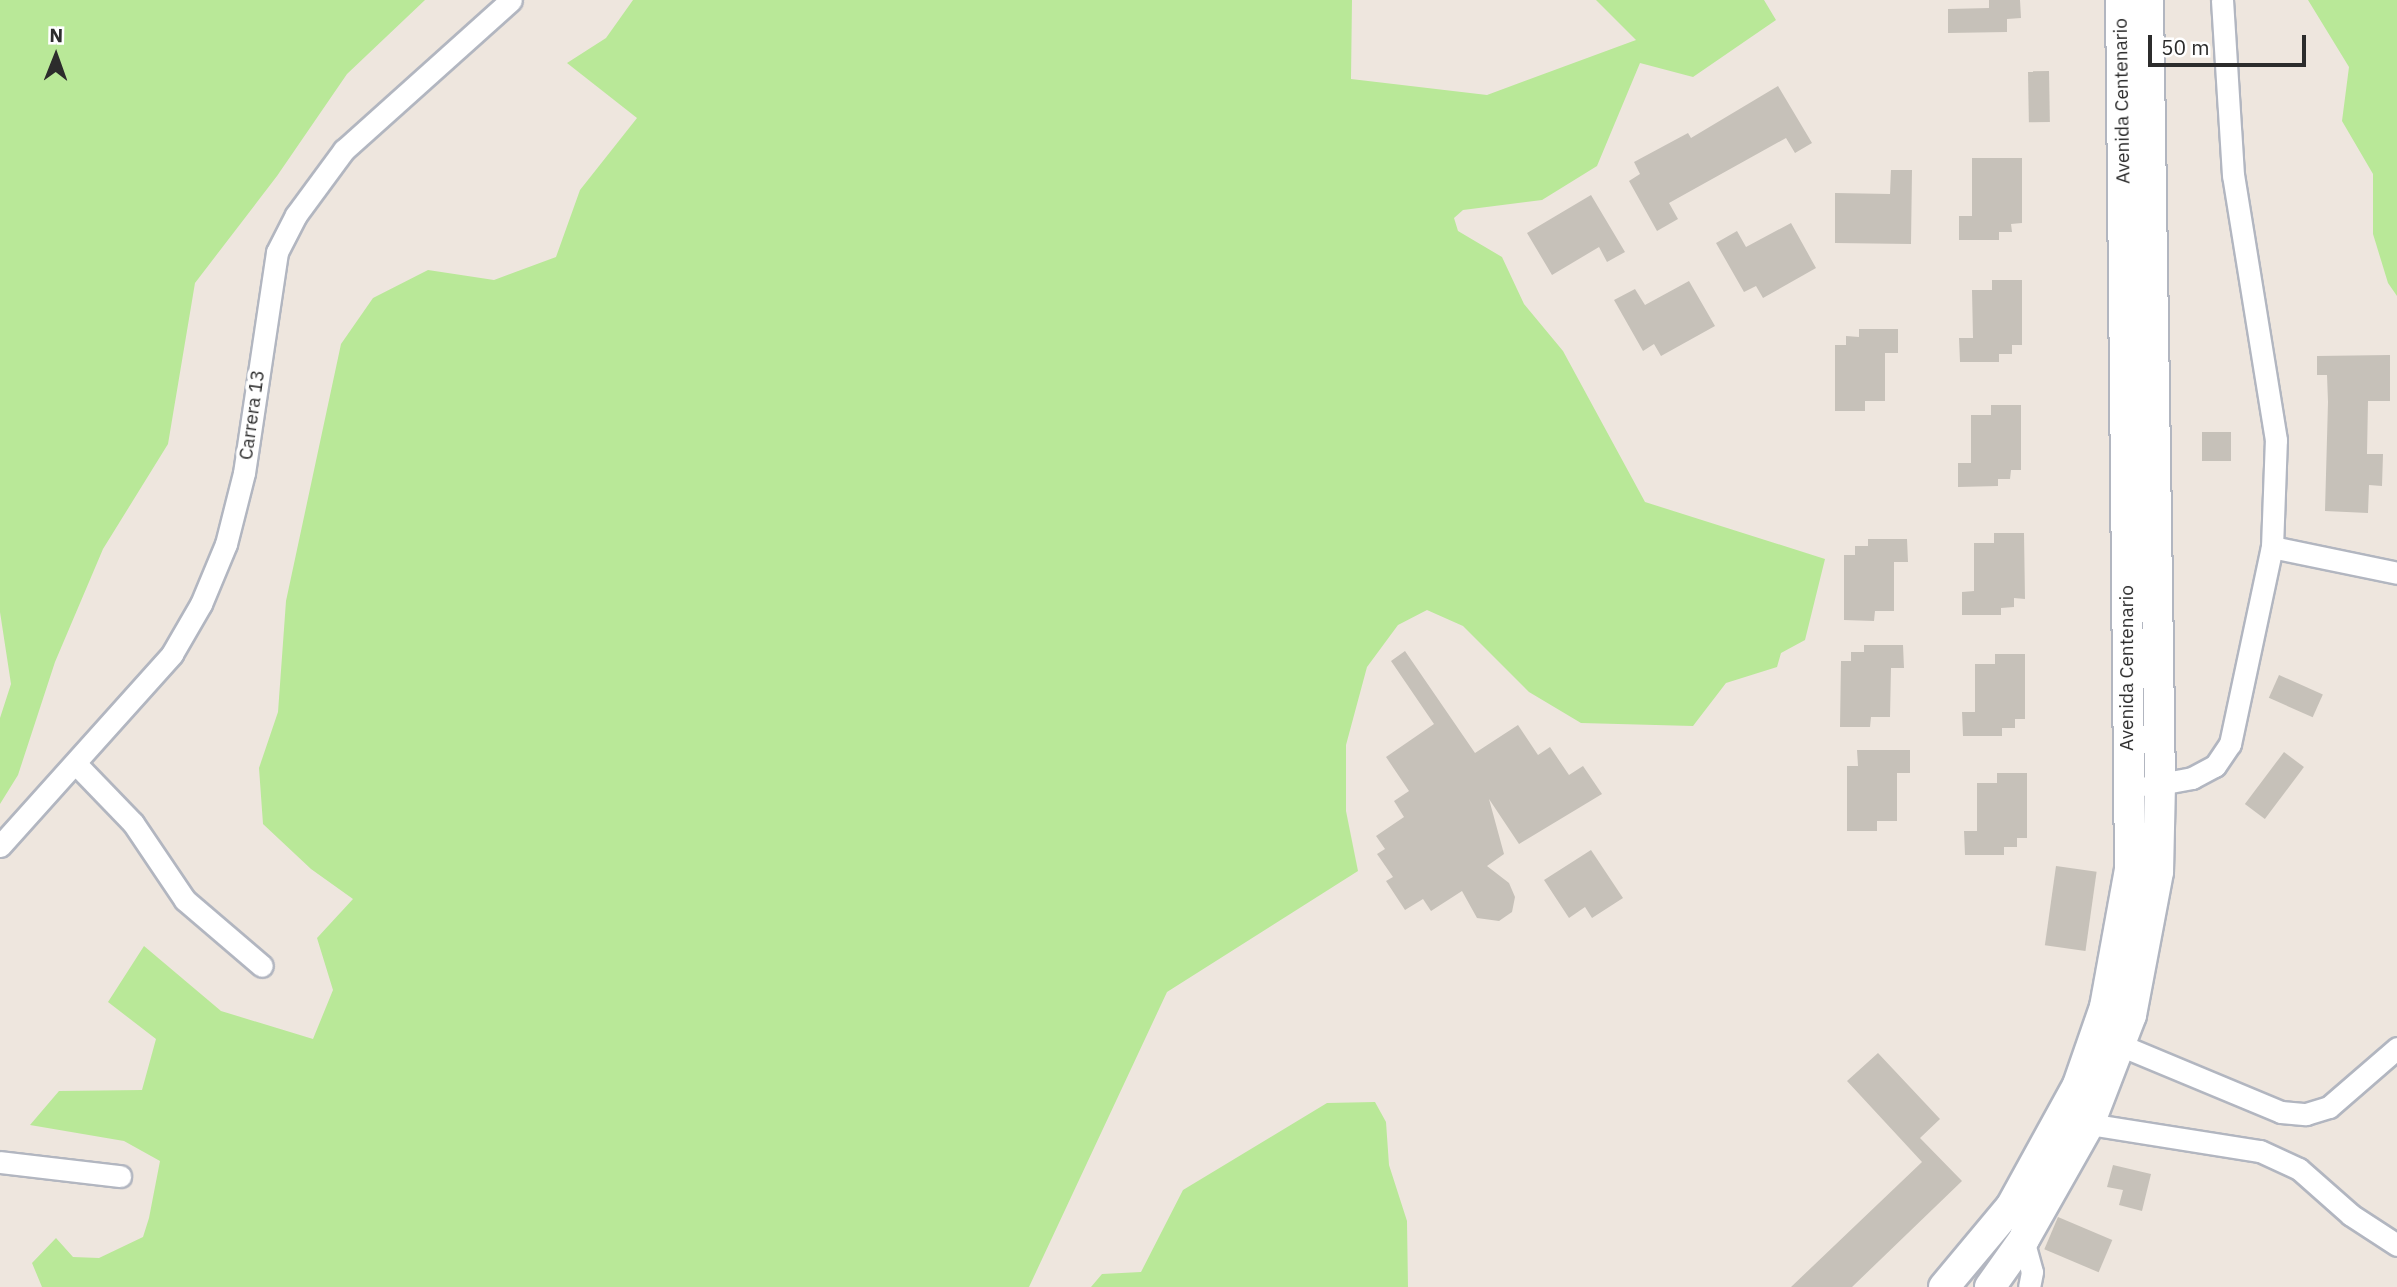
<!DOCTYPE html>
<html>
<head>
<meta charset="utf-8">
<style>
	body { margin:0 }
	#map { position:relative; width:2397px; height:1287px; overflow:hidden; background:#eee6de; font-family:"IBM Plex Sans",sans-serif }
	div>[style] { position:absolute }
	.green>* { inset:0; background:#b9e898 }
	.building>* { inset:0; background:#c6c1b9; transform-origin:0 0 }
	.roads { filter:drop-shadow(2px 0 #b2b6c0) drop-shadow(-2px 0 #b2b6c0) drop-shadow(0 2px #b2b6c0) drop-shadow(0 -2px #b2b6c0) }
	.street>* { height:21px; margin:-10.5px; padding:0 10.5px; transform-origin:10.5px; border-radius:10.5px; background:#fff }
	.secondary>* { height:30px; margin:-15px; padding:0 15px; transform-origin:15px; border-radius:15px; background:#fff }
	span { translate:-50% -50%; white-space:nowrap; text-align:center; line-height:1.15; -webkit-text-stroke:7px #fff; paint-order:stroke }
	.street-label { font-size:19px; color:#2c2c2c }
	.north { position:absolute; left:21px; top:21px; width:70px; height:70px; -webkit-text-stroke:5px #fff; paint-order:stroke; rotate:1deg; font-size:19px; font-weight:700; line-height:28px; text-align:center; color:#2c2c2c }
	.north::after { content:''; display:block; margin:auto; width:24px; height:32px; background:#2c2c2c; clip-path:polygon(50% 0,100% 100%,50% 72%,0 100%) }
	.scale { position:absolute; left:2148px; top:35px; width:158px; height:32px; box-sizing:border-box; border:4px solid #2c2c2c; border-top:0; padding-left:9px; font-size:21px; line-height:24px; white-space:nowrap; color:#2c2c2c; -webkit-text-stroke:5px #fff; paint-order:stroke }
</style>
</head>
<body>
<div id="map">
	<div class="green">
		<div style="clip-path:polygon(0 0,425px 0,347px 74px,277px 176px,195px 283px,168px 444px,103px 549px,55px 662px,18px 775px,0 804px,0 718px,11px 684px,0 612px)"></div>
		<div style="clip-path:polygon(633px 0,1352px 0,1351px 79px,1487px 95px,1636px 40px,1596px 0,1764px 0,1776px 20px,1693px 77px,1640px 63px,1597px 166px,1542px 200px,1463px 210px,1454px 218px,1458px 231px,1502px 257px,1524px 304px,1563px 351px,1645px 502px,1825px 559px,1805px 640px,1781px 653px,1777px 667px,1726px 683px,1693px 726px,1581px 723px,1529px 692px,1463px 626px,1427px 610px,1398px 625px,1367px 667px,1346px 745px,1346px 811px,1358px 871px,1167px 992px,1029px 1287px,42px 1287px,32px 1263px,56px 1238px,73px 1257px,99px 1258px,143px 1237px,149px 1218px,160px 1161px,124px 1141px,30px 1125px,59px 1091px,142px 1090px,156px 1039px,108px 1002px,144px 946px,221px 1011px,313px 1039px,333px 990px,317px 938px,353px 899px,311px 869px,263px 824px,259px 768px,278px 712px,286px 601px,341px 344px,373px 298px,428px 270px,494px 280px,556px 257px,580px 190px,637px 118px,567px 63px,606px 38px)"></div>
		<div style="clip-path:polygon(2308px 0,2397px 0,2397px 296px,2388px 283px,2373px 234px,2373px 174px,2342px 121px,2349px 67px)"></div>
		<div style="clip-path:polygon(1375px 1102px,1386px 1122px,1389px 1165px,1407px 1221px,1408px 1287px,1091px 1287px,1102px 1274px,1141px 1272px,1183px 1190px,1327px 1103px)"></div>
	</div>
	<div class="building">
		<div style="clip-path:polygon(1989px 0,2020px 0,2021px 18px,2007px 19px,2007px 32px,1948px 33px,1948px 9px,1989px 8px)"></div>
		<div style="left:2049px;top:71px;width:51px;height:21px;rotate:89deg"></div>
		<div style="clip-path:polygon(1778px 86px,1812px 143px,1795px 153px,1786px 138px,1669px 203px,1678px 219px,1657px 231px,1629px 181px,1640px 174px,1634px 162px,1688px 133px,1691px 138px)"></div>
		<div style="clip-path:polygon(1972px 158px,2022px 158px,2022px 223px,2011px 224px,2012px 232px,1999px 232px,1999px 240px,1959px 240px,1959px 216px,1972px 216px)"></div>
		<div style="clip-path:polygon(1891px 170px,1912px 170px,1911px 244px,1835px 243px,1835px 193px,1890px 194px)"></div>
		<div style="clip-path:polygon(1591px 195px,1625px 252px,1607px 262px,1599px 247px,1552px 275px,1527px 233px)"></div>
		<div style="clip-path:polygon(1791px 223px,1816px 268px,1763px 298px,1756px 286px,1744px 292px,1716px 243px,1737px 231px,1746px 247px)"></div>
		<div style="clip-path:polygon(1992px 280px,2022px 280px,2022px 345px,2012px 345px,2012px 354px,1999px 354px,1999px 362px,1960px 362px,1959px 338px,1973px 338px,1972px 290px,1992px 290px)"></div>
		<div style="clip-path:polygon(1689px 281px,1715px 326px,1661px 356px,1654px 344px,1643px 351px,1614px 300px,1635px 289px,1645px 305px)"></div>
		<div style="clip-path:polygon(1859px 329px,1898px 329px,1898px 353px,1885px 353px,1885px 401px,1865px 401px,1865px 411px,1835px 411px,1835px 345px,1846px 345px,1846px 336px,1859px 337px)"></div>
		<div style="clip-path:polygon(2390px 355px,2390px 401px,2368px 401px,2367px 454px,2383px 454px,2382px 486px,2369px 485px,2368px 513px,2325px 511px,2328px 402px,2327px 375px,2317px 375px,2317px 356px)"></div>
		<div style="clip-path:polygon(1991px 405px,2021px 405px,2021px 470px,2011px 470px,2010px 479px,1998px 479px,1998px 486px,1958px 487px,1958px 463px,1971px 463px,1971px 415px,1991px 415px)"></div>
		<div style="left:2202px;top:432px;width:29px;height:29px"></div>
		<div style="clip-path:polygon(1994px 533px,2024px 533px,2025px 599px,2014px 598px,2014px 607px,2001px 608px,2001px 615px,1962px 615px,1962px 592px,1974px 591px,1974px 543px,1994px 543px)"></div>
		<div style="clip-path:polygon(1868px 539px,1907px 539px,1908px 562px,1894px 562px,1894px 611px,1875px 611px,1874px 621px,1844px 620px,1844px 555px,1855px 555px,1855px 546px,1868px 546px)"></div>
		<div style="clip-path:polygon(1864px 645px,1903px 645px,1904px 668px,1891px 668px,1890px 717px,1871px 717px,1870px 727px,1840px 727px,1841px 661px,1851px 661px,1851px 652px,1864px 652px)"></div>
		<div style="clip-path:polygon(1405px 651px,1475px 753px,1518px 725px,1538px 755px,1550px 747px,1569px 775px,1583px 766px,1602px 794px,1519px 844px,1489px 799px,1504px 854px,1487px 866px,1509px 883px,1515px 897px,1512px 912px,1499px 921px,1477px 918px,1462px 891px,1431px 911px,1423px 899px,1405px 910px,1386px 881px,1393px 877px,1377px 854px,1385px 849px,1376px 836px,1404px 817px,1394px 801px,1409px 791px,1386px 757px,1434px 724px,1391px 661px)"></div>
		<div style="clip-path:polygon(1995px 654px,2025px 654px,2025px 719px,2015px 719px,2015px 728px,2002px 728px,2002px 736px,1963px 736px,1962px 712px,1975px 712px,1975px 664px,1995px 664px)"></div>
		<div style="left:2279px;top:675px;width:48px;height:25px;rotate:24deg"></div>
		<div style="clip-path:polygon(1857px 750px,1910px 750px,1910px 773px,1897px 773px,1897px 821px,1877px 821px,1877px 831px,1847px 831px,1847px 766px,1858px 766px)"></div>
		<div style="left:2284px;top:752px;width:25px;height:65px;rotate:37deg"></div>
		<div style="clip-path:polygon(1997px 773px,2027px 773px,2027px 838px,2017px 838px,2017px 847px,2004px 847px,2004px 855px,1965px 855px,1964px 831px,1977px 831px,1977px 783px,1997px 783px)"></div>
		<div style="clip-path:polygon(1591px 850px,1623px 898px,1592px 918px,1585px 907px,1569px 918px,1544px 880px)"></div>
		<div style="left:2056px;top:866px;width:41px;height:80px;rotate:8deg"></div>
		<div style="clip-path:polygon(1878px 1053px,1940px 1119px,1920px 1138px,1962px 1181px,1852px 1287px,1791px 1287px,1922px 1162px,1847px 1081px)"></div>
		<div style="clip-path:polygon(2113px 1165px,2151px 1174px,2142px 1211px,2119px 1205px,2123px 1190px,2107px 1187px)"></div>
		<div style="left:2058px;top:1217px;width:59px;height:35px;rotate:23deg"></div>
	</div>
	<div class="roads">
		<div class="street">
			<div style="left:2272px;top:547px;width:128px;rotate:11.7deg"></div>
			<div style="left:76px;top:764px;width:82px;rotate:46deg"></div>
			<div style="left:133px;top:823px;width:93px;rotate:56deg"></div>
			<div style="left:185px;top:900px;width:101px;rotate:40.6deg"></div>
			<div style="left:2149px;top:786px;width:44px;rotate:-10.5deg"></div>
			<div style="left:2192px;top:778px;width:26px;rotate:-28deg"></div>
			<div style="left:2215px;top:766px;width:27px;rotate:-56deg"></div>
			<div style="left:2230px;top:744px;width:201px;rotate:-78deg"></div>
			<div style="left:2272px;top:547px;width:107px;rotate:-87.9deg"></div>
			<div style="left:2276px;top:440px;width:268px;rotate:-99.2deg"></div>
			<div style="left:2233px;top:175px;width:175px;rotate:-93.6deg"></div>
			<div style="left:0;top:846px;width:258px;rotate:-48.1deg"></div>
			<div style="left:172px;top:654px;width:58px;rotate:-59.9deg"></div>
			<div style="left:201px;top:604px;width:65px;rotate:-67.4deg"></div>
			<div style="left:226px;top:544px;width:73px;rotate:-75.8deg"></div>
			<div style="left:244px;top:473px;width:223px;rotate:-81.5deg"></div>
			<div style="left:277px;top:252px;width:42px;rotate:-62.8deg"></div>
			<div style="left:296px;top:215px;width:81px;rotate:-53.6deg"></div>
			<div style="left:344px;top:150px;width:224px;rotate:-41.9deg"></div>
			<div style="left:2120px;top:1045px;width:174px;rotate:22.6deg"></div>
			<div style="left:2281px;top:1112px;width:25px;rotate:5deg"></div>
			<div style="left:2306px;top:1114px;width:24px;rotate:-17deg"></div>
			<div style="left:2329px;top:1107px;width:90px;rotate:-40.9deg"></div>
			<div style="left:2089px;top:1124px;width:173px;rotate:9deg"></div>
			<div style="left:2260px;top:1151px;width:43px;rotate:24.8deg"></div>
			<div style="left:2299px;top:1169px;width:69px;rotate:41.5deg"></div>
			<div style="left:2351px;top:1215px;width:55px;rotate:33.1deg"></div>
			<div style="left:0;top:1162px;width:121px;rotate:6.7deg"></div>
			<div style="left:2021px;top:1232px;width:41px;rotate:74.6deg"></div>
			<div style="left:2032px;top:1272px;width:15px;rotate:101deg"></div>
		</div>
		<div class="secondary">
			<div style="left:1944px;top:1287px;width:104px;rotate:-50.1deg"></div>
			<div style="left:2011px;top:1207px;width:139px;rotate:-61.2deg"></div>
			<div style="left:2078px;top:1085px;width:83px;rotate:-70.9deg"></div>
			<div style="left:2105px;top:1007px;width:139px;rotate:-79.7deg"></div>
			<div style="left:2130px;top:870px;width:870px;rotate:-90.59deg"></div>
			<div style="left:1990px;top:1287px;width:59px;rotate:-54.7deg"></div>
			<div style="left:2024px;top:1239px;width:132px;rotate:-60.5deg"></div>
			<div style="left:2089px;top:1124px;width:117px;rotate:-68.9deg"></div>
			<div style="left:2131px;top:1015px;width:146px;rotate:-79.3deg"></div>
			<div style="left:2158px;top:872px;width:88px;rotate:-88.7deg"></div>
			<div style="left:2160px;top:784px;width:784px;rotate:-90.88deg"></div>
		</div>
	</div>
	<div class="street-label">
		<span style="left:2122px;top:101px;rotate:-91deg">Avenida Centenario</span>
		<span style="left:252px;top:415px;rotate:-82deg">Carrera 13</span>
		<span style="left:2127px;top:668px;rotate:-90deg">Avenida Centenario</span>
	</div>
	<div class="north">N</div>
	<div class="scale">50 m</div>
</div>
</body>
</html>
